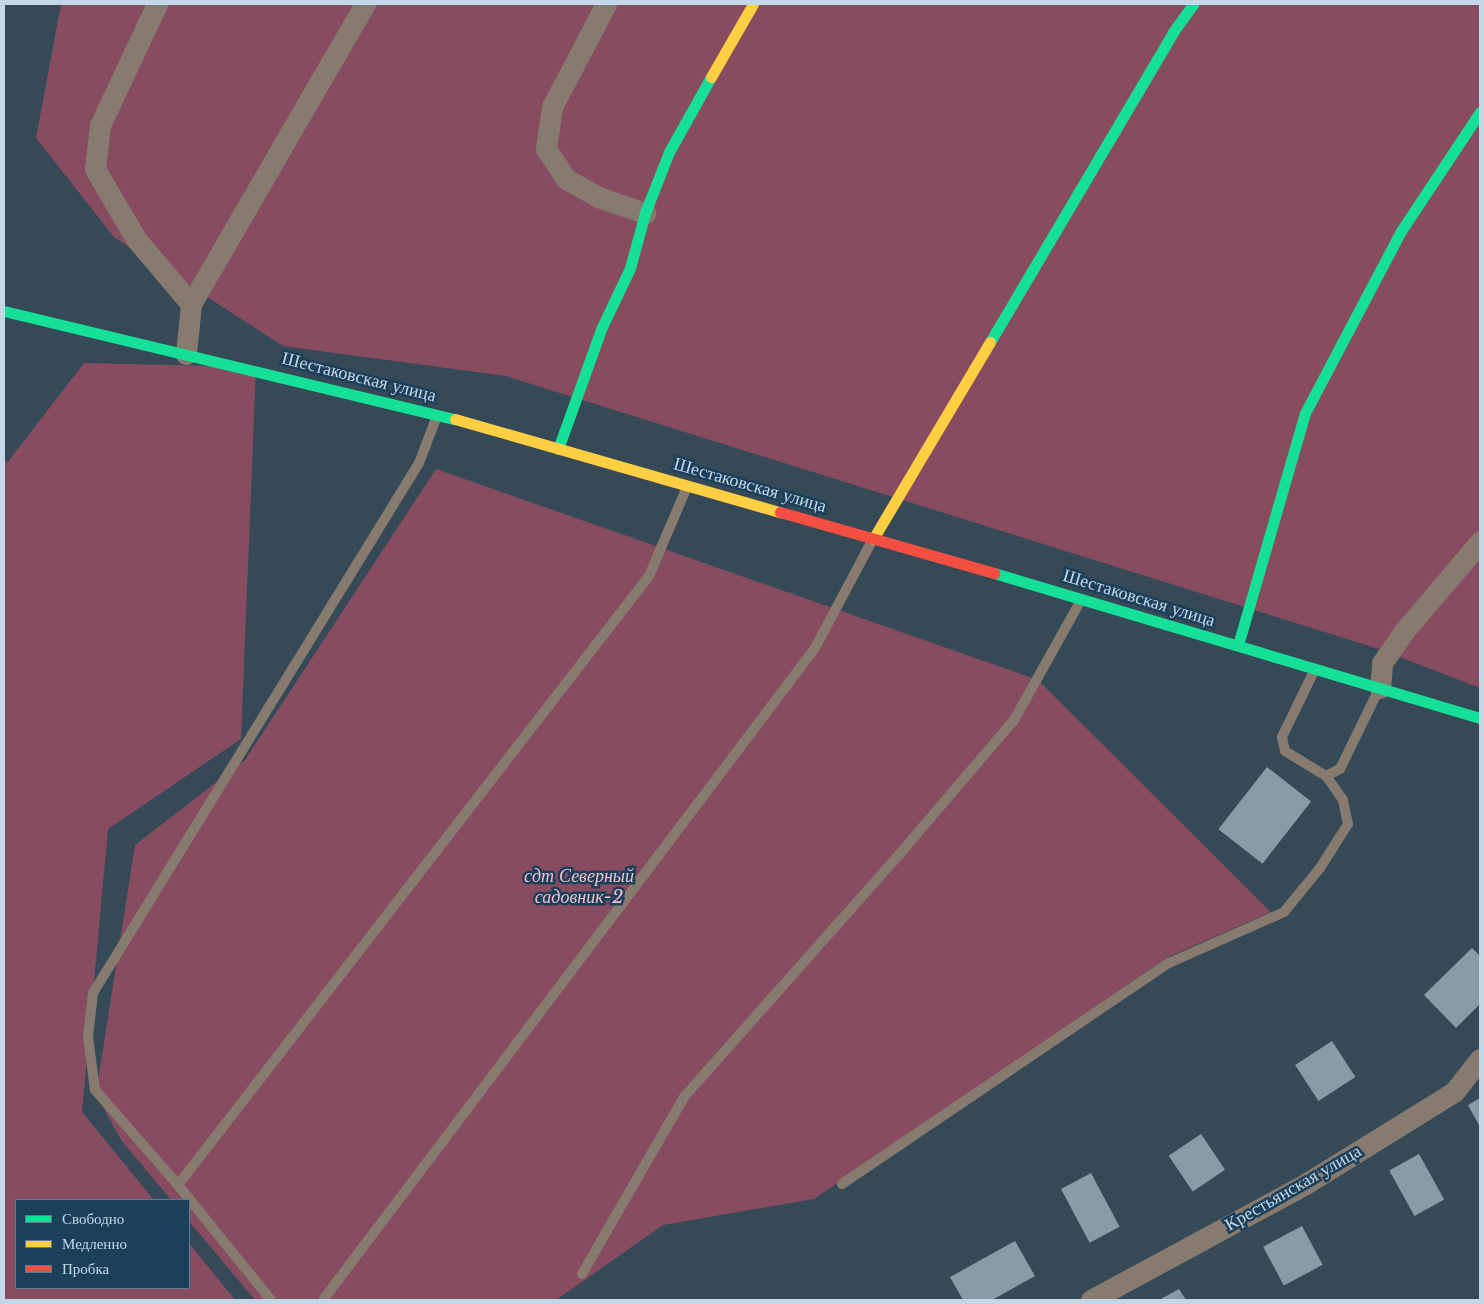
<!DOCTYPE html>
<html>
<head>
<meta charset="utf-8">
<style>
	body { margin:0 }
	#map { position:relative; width:1484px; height:1304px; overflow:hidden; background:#354957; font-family:"Libre Baskerville",serif }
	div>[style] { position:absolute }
	.green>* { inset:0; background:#884c61 }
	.building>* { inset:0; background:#899ba5; transform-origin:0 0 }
	.lane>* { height:10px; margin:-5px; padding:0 5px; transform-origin:5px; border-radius:5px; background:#877b70 }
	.street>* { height:21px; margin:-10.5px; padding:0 10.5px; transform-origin:10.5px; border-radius:10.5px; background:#877b70 }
	.fast>* { height:11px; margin:-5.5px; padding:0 5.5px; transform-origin:5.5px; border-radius:5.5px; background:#16e098 }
	.slow>* { height:11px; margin:-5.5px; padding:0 5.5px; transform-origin:5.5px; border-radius:5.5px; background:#ffcf43 }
	.jam>* { height:11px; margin:-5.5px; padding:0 5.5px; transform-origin:5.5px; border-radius:5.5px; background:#f24e42 }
	span { translate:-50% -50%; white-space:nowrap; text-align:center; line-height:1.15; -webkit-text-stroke:5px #1c405a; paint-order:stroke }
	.street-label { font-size:18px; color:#c4d7e7 }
	.park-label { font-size:18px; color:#f5bfcb; font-style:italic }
	.frame { position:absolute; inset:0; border:5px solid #c4d7e7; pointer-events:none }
	.legend { position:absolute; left:15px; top:1199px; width:175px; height:90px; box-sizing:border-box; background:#1c405a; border:1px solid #5f7c92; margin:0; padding:6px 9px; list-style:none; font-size:15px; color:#c4d7e7 }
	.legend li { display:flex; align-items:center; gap:10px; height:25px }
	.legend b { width:25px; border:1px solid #5f7c92 }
</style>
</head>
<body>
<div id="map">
	<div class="green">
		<div style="clip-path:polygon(61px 4px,1480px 4px,1480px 688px,1379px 649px,506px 376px,283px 346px,114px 237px,36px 138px)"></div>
		<div style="clip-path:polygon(84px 363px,256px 367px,241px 739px,108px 829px,82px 1112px,154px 1200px,16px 1200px,16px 1288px,189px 1288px,189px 1243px,235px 1300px,4px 1300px,4px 460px,7px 463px)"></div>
		<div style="clip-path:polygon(436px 469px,1038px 680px,1271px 912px,1168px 957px,814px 1199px,663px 1225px,556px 1300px,255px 1300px,189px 1221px,189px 1200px,171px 1200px,121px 1140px,96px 1094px,135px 845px,245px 760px)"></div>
	</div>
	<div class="building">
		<div style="left:1267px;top:767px;width:56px;height:79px;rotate:38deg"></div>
		<div style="clip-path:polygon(1472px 948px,1480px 956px,1480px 1004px,1456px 1028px,1424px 995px)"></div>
		<div style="left:1332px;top:1041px;width:43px;height:44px;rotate:57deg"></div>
		<div style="clip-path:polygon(1480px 1098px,1480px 1127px,1468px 1105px)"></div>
		<div style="left:1201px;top:1134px;width:43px;height:39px;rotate:56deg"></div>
		<div style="left:1419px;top:1154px;width:52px;height:34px;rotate:61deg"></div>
		<div style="left:1091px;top:1173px;width:61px;height:34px;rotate:62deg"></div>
		<div style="left:1302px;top:1226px;width:44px;height:44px;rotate:62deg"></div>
		<div style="clip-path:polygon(1015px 1241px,1035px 1276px,992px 1300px,963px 1300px,950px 1277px)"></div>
		<div style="clip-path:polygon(1179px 1289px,1186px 1300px,1159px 1300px)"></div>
	</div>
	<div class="lane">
		<div style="left:1315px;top:669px;width:76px;rotate:115.9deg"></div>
		<div style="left:1282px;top:737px;width:14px;rotate:78deg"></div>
		<div style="left:1285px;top:751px;width:48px;rotate:31.4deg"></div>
		<div style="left:1326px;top:776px;width:16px;rotate:-27deg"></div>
		<div style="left:1340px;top:769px;width:89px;rotate:-64deg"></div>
		<div style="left:842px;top:1184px;width:395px;rotate:-34.1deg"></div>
		<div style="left:1169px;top:963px;width:126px;rotate:-23.9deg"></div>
		<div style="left:1284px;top:912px;width:57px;rotate:-50.7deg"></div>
		<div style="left:1320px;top:868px;width:52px;rotate:-57.5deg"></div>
		<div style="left:1348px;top:824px;width:25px;rotate:-102deg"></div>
		<div style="left:1343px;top:800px;width:29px;rotate:-125deg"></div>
		<div style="left:178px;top:1185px;width:770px;rotate:-52.28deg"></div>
		<div style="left:649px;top:576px;width:97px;rotate:-66.9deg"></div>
		<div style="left:582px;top:1274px;width:204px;rotate:-60deg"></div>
		<div style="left:684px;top:1097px;width:330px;rotate:-48.4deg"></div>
		<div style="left:903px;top:850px;width:171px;rotate:-49.5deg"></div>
		<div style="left:1014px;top:720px;width:137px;rotate:-60.8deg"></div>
		<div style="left:271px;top:1300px;width:148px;rotate:-129deg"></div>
		<div style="left:178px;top:1185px;width:126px;rotate:-131.1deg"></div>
		<div style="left:95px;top:1090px;width:53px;rotate:-97.5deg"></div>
		<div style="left:88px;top:1037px;width:44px;rotate:-83.5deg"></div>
		<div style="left:93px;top:993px;width:622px;rotate:-58.4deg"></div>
		<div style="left:419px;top:463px;width:50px;rotate:-69deg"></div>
		<div style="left:323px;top:1300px;width:817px;rotate:-52.96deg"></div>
		<div style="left:815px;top:648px;width:123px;rotate:-62deg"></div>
	</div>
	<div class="street">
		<div style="left:157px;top:4px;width:134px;rotate:115.2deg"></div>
		<div style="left:100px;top:125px;width:44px;rotate:96.5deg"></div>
		<div style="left:95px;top:169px;width:81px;rotate:59.6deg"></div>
		<div style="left:136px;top:239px;width:85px;rotate:49.8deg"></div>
		<div style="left:606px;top:4px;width:116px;rotate:117.7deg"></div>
		<div style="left:552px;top:107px;width:42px;rotate:98.1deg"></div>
		<div style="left:546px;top:149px;width:36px;rotate:56deg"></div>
		<div style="left:566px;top:179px;width:37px;rotate:29deg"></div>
		<div style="left:598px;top:197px;width:50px;rotate:18.8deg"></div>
		<div style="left:186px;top:354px;width:50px;rotate:-84.3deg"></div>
		<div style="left:191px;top:304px;width:347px;rotate:-59.9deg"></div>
		<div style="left:1380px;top:688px;width:25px;rotate:-85deg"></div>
		<div style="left:1382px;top:663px;width:40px;rotate:-55.1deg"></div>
		<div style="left:1405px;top:630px;width:116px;rotate:-49.6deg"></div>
		<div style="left:1091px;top:1300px;width:246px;rotate:-28.4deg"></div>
		<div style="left:1307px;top:1183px;width:173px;rotate:-31.8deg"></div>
		<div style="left:1454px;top:1092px;width:42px;rotate:-51.8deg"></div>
	</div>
	<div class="fast">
		<div style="left:4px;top:311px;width:464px;rotate:13.5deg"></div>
		<div style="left:990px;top:342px;width:360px;rotate:-59.4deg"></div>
		<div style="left:1173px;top:32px;width:34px;rotate:-54deg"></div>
		<div style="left:558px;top:449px;width:130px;rotate:-70.2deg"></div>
		<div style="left:602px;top:327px;width:65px;rotate:-64.6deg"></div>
		<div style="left:630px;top:268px;width:57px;rotate:-74.7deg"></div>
		<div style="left:645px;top:213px;width:66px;rotate:-68.5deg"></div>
		<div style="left:669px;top:152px;width:86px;rotate:-60.8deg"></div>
		<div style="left:994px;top:573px;width:507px;rotate:16.61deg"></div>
		<div style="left:1238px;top:645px;width:241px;rotate:-73.9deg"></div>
		<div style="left:1305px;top:413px;width:206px;rotate:-62.2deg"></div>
		<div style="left:1401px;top:231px;width:143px;rotate:-56.4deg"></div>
	</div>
	<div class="slow">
		<div style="left:711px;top:77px;width:84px;rotate:-60.1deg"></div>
		<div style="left:455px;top:419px;width:338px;rotate:16deg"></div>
		<div style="left:873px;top:539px;width:229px;rotate:-59.3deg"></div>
	</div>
	<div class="jam">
		<div style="left:780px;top:512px;width:223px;rotate:15.9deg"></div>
	</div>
	<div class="street-label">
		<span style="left:359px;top:377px;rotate:14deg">Шестаковская улица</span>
		<span style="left:750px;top:485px;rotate:16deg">Шестаковская улица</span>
		<span style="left:1139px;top:598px;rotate:17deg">Шестаковская улица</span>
		<span style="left:1293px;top:1188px;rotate:-30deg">Крестьянская улица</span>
	</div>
	<div class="park-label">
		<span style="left:579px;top:887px">сдт Северный<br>садовник-2</span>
	</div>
	<div class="frame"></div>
	<ul class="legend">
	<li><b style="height:6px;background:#16e098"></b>Свободно</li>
	<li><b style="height:6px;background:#ffcf43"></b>Медленно</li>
	<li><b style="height:6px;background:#f24e42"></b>Пробка</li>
	</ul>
</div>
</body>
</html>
